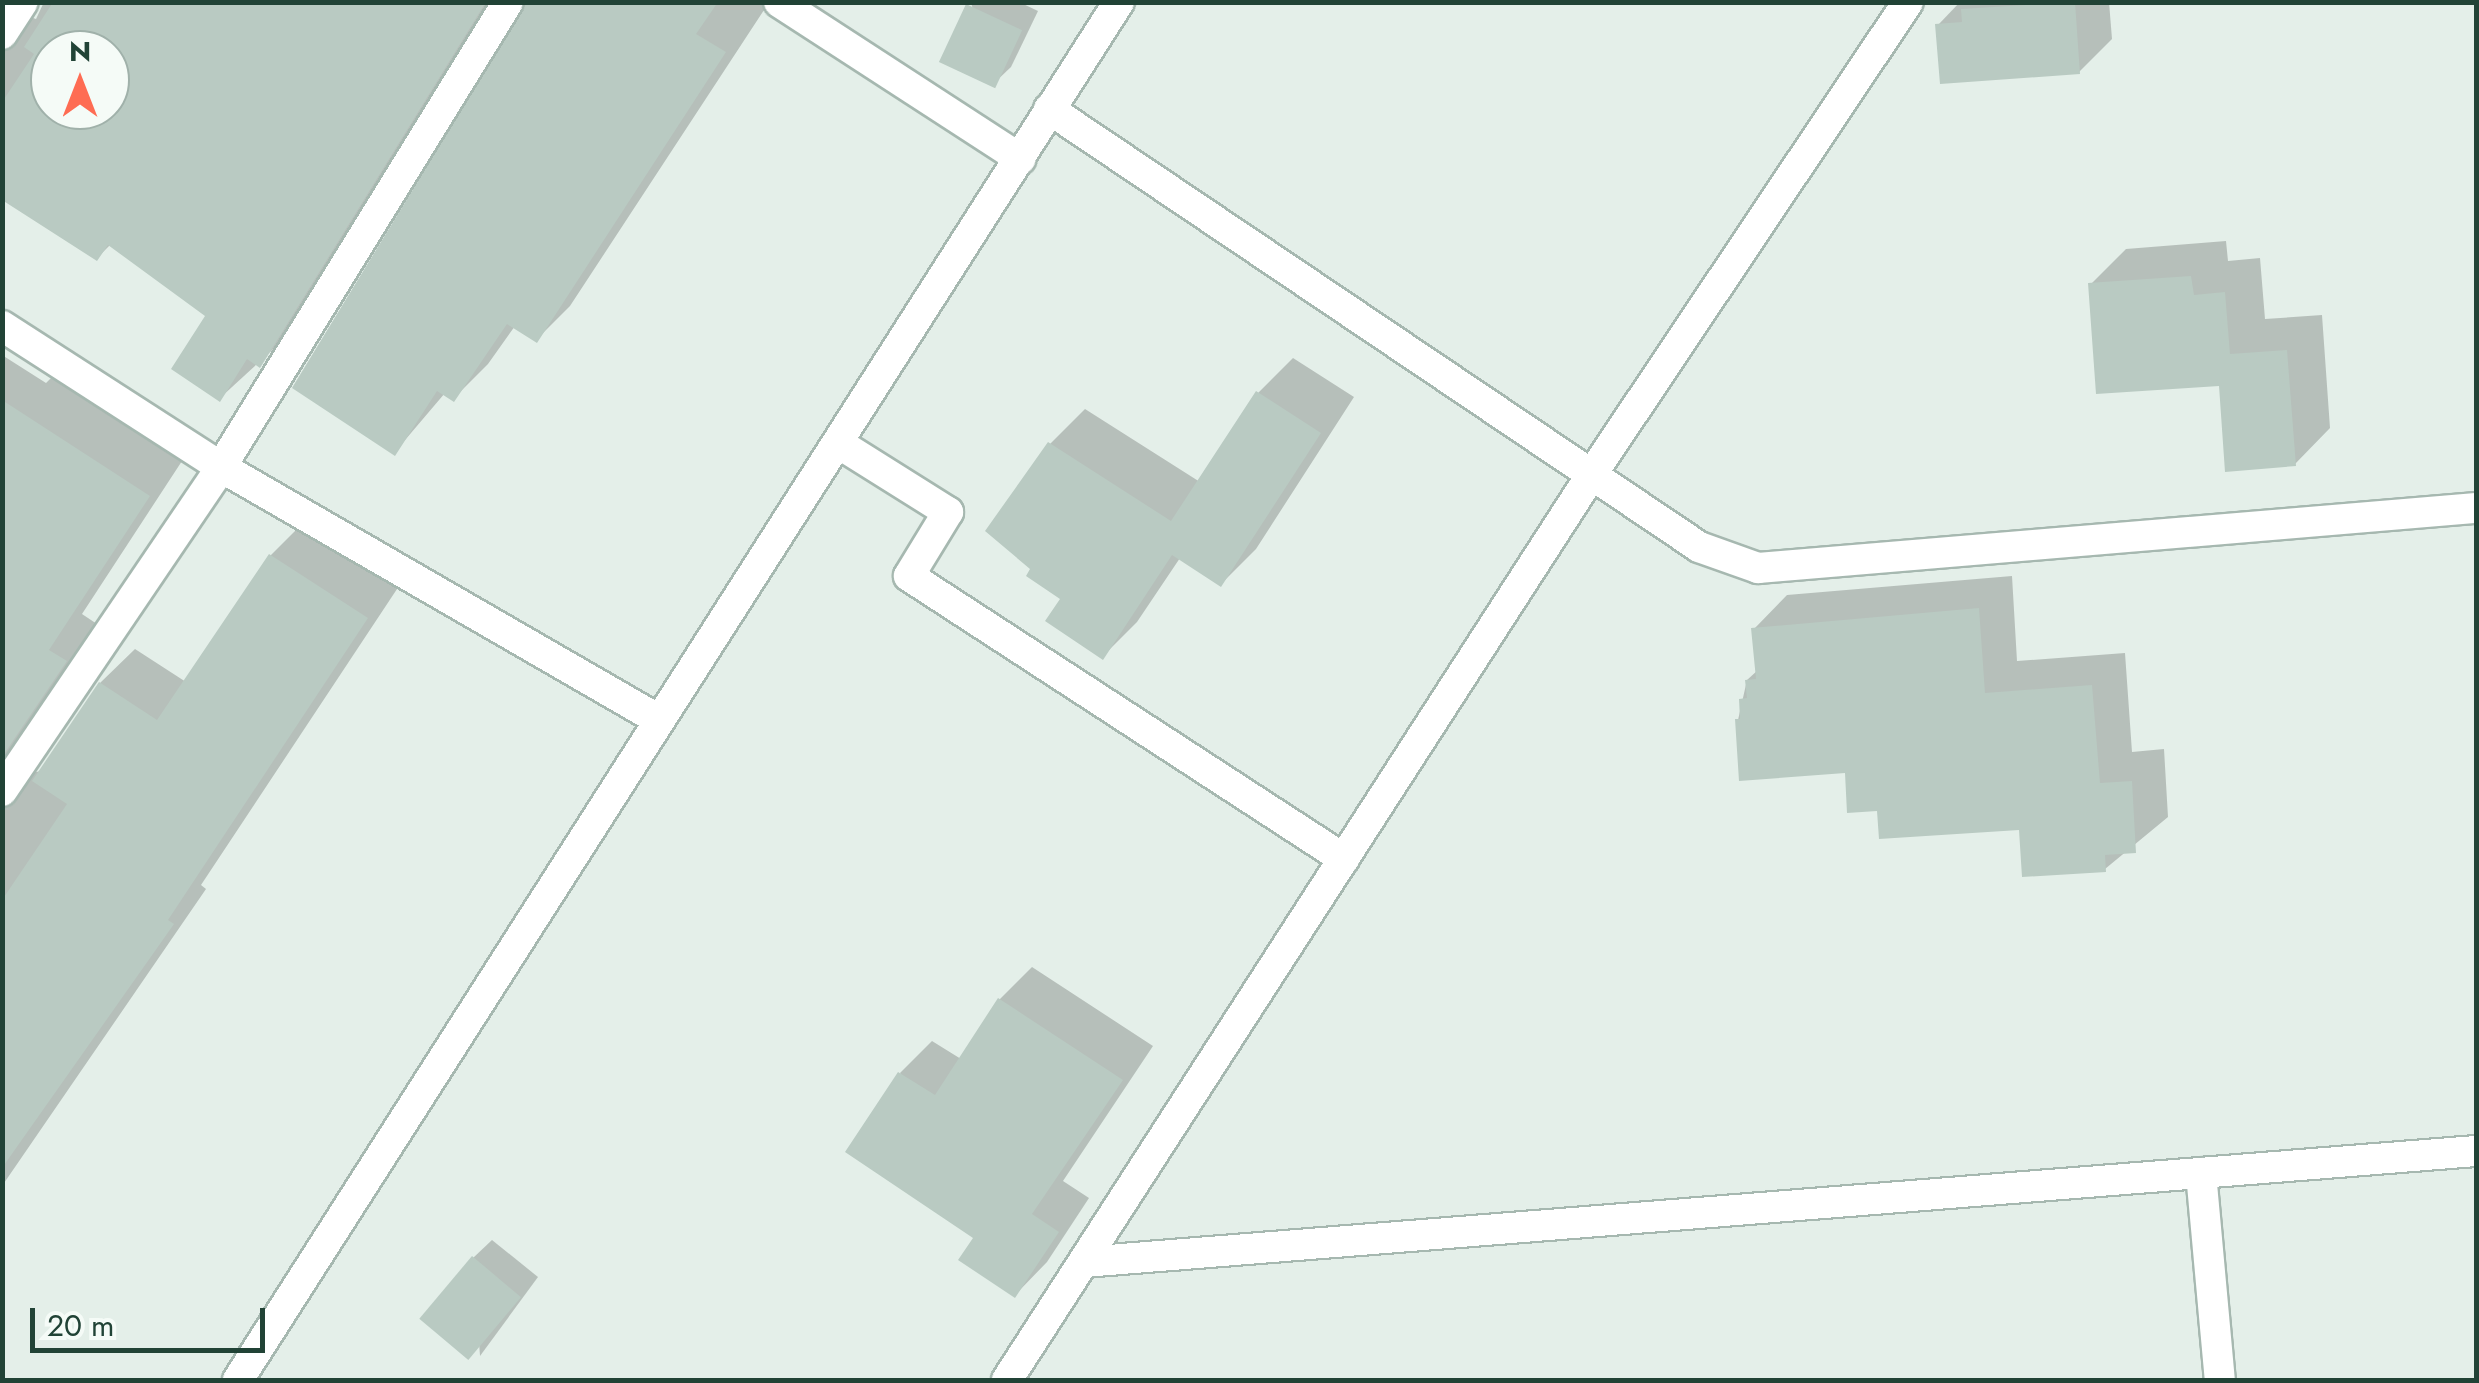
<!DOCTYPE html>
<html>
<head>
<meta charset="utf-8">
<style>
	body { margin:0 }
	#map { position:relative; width:2479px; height:1383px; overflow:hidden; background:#e4efe9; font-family:Jost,sans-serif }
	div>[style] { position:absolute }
	.shadow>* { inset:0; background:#0003 }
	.building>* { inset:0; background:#b9cac2; transform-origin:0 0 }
	.roads { filter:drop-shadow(2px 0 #a6b8b0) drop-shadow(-2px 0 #a6b8b0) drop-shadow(0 2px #a6b8b0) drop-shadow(0 -2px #a6b8b0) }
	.minor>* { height:30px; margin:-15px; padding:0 15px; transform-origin:15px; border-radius:15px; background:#fff }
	span { translate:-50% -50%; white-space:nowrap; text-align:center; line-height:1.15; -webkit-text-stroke:10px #f5fbf7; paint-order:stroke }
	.frame { position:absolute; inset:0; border:5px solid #214336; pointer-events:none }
	.north { position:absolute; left:30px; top:30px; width:100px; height:100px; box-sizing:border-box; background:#f5fbf7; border:2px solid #a0b1aa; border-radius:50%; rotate:0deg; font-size:28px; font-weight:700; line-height:40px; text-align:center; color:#214336 }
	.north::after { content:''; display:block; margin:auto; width:35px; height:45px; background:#fe6c53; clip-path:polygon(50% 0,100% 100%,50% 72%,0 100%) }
	.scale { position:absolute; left:30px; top:1308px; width:235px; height:45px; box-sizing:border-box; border:5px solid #214336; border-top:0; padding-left:12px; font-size:30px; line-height:35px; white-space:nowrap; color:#214336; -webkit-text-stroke:8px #f5fbf7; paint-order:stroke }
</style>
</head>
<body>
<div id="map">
	<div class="shadow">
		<div style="clip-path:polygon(evenodd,2px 2px,19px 2px,25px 15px,36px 19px,44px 2px,496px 2px,294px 330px,220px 398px,208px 315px,111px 244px,97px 258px,2px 197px,2px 2px,50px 50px,110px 50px,110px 110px,50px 110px,50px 50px)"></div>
		<div style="clip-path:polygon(525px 2px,768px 4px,570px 306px,536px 340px,515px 326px,488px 364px,454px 398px,445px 393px,394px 453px)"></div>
		<div style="clip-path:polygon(971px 2px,1019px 2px,1038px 11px,1011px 67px,992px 85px)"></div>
		<div style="clip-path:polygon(1960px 2px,2109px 2px,2112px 39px,2079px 72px,1938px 25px)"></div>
		<div style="clip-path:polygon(2226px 241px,2228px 261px,2260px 258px,2265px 319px,2322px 315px,2330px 428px,2295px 464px,2222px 383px,2091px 284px,2126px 249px)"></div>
		<div style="clip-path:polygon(2px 355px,46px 383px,52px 377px,182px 461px,82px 614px,100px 626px,27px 774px,41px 771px,100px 683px,135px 649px,186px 682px,271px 555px,305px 521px,401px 583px,201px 885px,206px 889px,2px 1186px)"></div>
		<div style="clip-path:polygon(1293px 358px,1354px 397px,1256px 549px,1221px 584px,1180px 558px,1137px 622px,1102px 657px,1064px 598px,1050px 444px,1085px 409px,1200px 482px,1258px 393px)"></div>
		<div style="clip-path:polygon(2012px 576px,2017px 661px,2125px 653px,2132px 752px,2164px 749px,2168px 817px,2105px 869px,2021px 827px,1879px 809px,1848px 770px,1738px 720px,1747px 680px,1758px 670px,1754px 629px,1787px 595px)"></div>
		<div style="clip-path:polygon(1032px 967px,1153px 1046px,1063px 1181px,1089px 1198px,1047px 1262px,1015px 1295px,976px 1237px,900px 1073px,932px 1041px,961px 1059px,1000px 999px)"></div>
		<div style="clip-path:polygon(492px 1240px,538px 1277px,480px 1356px,473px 1258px)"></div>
	</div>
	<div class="building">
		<div style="clip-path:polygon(evenodd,53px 2px,486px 2px,260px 368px,247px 359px,220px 402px,171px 369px,205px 316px,108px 245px,97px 261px,2px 200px,2px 102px,34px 54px,24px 47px,53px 2px,50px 50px,110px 50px,110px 110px,50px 110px,50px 50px)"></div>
		<div style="clip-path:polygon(527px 2px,718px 2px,696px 34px,726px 52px,537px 343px,507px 324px,454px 402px,437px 391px,395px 456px,292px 388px)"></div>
		<div style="clip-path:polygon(2075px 2px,2080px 74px,1940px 84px,1935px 24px,1962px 22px,1961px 9px)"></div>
		<div style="left:966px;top:4px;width:62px;height:64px;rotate:25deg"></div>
		<div style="clip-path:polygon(2191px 276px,2194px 295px,2225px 292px,2230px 354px,2287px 350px,2296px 466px,2225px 472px,2219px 386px,2096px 394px,2088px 283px)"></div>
		<div style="clip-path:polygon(1256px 391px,1321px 433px,1221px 587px,1172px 555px,1103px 660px,1045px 621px,1060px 599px,1026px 576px,1030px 569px,985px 531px,1048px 442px,1171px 521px)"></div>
		<div style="clip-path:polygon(2px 400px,150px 496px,49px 650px,67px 661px,2px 757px)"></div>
		<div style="clip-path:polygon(269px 554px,368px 618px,168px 920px,174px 924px,2px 1168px,2px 900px,67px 804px,32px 781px,99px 682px,157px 720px)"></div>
		<div style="clip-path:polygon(1979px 608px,1985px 693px,2092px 685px,2100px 783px,2132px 781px,2136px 853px,2105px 855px,2106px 872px,2022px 877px,2019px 830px,1879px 839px,1877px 811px,1847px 813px,1845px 773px,1739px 781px,1735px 719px,1740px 719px,1739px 699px,1747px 698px,1745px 680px,1756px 679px,1751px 628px)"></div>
		<div style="clip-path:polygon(998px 998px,1123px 1080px,1032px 1214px,1059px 1232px,1015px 1298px,958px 1260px,973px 1238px,845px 1152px,898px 1072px,935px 1095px)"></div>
		<div style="left:472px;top:1256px;width:64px;height:82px;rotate:40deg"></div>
	</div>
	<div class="roads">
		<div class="minor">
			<div style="left:779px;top:2px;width:288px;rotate:33deg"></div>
			<div style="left:2px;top:34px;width:38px;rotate:-57deg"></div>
			<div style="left:1049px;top:109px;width:784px;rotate:33.97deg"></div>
			<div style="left:1699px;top:547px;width:63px;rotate:19.6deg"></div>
			<div style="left:1758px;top:568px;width:721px;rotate:-4.78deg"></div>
			<div style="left:2px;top:326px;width:260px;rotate:32.8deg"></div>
			<div style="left:221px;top:467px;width:506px;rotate:30.01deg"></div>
			<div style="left:838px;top:443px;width:130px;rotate:32.1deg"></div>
			<div style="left:948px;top:512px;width:75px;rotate:121.4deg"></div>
			<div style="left:909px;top:576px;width:519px;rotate:33.05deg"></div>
			<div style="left:2px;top:791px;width:391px;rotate:-55.9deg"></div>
			<div style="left:221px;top:467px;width:546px;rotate:-58.32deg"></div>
			<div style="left:2201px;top:1173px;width:208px;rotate:84.8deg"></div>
			<div style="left:1084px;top:1262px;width:1396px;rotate:-4.56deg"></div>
			<div style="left:238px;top:1380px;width:1636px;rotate:-57.41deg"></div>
			<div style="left:1007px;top:1380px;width:1078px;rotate:-57.15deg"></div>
			<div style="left:1592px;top:474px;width:568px;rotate:-56.2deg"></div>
		</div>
	</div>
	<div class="frame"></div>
	<div class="north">N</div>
	<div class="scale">20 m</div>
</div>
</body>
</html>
